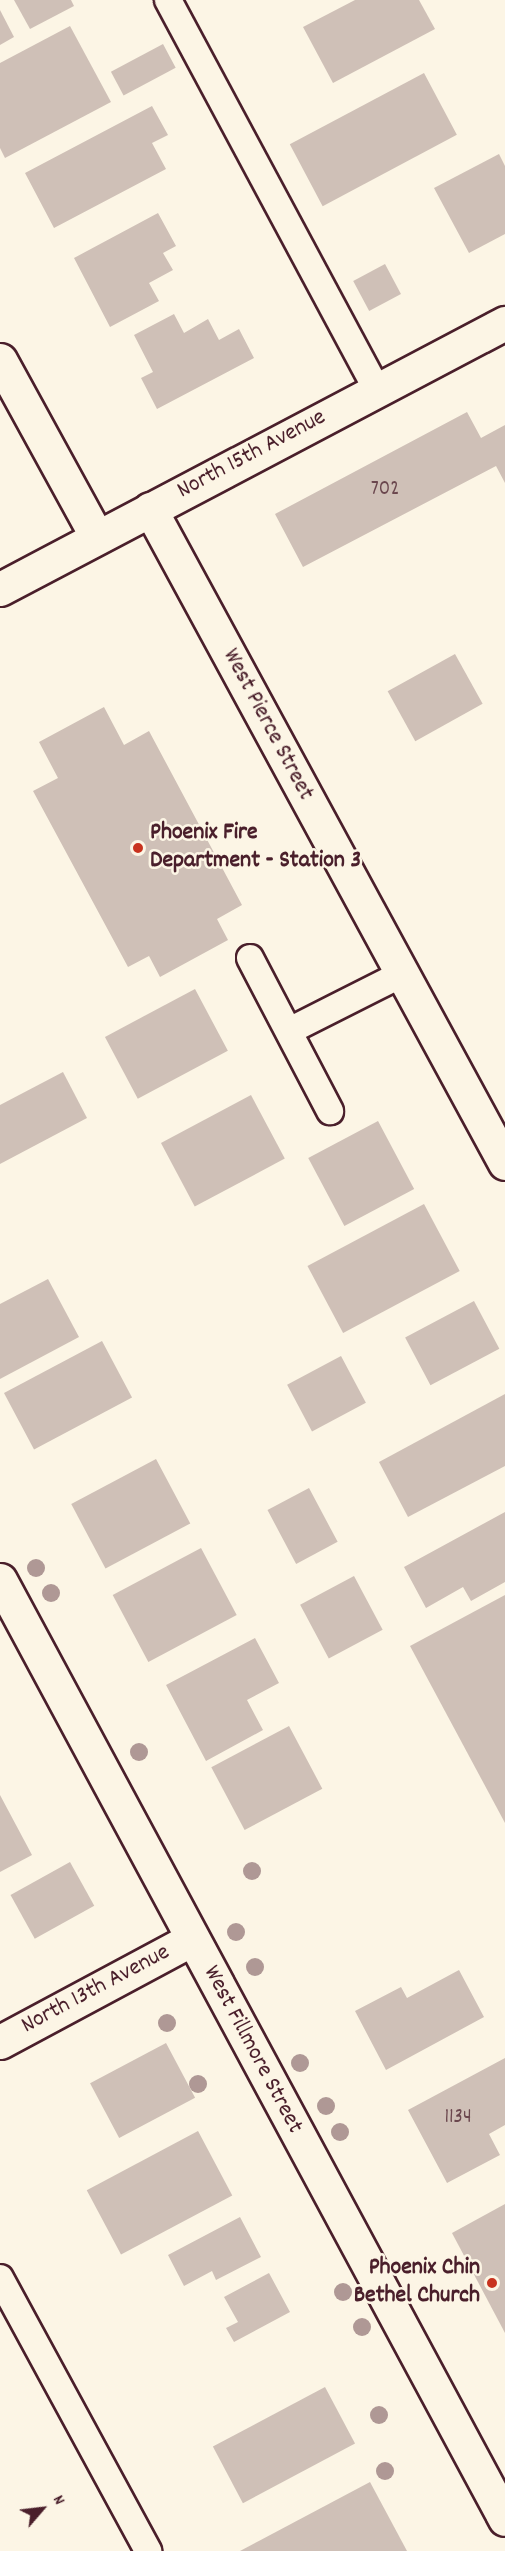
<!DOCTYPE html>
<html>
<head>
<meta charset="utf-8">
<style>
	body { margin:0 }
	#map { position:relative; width:505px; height:2551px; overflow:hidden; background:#fcf5e5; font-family:Dekko,sans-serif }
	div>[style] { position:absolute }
	.building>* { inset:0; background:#cfc0b7; transform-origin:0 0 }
	.roads { filter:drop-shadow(2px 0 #4a1f2b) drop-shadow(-2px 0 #4a1f2b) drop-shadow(0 2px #4a1f2b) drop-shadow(0 -2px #4a1f2b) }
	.service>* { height:26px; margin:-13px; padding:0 13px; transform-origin:13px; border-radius:13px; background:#fcf5e5 }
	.minor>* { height:33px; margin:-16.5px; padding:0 16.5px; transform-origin:16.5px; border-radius:16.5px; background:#fcf5e5 }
	.tertiary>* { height:33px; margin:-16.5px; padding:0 16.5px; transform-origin:16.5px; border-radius:16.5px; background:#fcf5e5 }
	.trees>* { width:18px; height:18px; margin:-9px; border-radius:50%; background:#af9895 }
	.dots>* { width:16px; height:16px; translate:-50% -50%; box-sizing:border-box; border:3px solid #fcf5e5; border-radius:50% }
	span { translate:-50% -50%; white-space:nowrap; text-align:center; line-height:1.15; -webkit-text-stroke:5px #fcf5e5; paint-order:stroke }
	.number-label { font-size:21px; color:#6b474e }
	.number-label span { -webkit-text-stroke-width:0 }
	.street-label { font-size:24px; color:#4a1f2b }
	.poi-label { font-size:24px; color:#4a1f2b; font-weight:700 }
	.left { translate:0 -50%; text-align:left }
	.right { translate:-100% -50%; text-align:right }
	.north { position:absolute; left:12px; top:2479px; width:60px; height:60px; -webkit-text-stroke:4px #fcf5e5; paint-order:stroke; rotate:62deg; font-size:16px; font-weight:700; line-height:24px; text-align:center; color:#4a1f2b }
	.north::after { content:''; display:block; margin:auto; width:21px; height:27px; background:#4a1f2b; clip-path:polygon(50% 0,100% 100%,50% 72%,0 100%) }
</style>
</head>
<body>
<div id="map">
	<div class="building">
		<div style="clip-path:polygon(14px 0,71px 0,74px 6px,30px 29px)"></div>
		<div style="clip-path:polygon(355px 0,419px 0,435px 29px,333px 83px,303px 27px)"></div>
		<div style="clip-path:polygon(0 10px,14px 37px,0 45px)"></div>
		<div style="clip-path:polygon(70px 26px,111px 102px,5px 158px,0 148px,0 63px)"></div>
		<div style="left:163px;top:44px;width:27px;height:59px;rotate:62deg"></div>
		<div style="left:424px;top:73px;width:70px;height:152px;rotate:62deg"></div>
		<div style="clip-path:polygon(152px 106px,168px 135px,152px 143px,166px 169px,54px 228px,25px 173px)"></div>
		<div style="clip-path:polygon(499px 154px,505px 166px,505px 234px,469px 253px,434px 188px)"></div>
		<div style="clip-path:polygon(158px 213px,176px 246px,163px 253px,173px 270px,149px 283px,159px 301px,110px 327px,74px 258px)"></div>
		<div style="left:385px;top:264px;width:34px;height:36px;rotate:62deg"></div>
		<div style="clip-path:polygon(174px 314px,184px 333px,208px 319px,219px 340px,239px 329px,254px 358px,157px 409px,141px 378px,153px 372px,134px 335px)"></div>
		<div style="clip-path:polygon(467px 412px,481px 438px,505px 425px,505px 483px,496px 466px,303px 567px,275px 514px)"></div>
		<div style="left:455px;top:654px;width:57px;height:77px;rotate:61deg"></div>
		<div style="clip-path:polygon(104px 707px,124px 745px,149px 731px,242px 905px,217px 919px,228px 940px,160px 977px,149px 956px,128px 967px,33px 791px,58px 778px,39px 742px)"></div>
		<div style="left:195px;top:989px;width:70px;height:102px;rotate:62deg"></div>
		<div style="clip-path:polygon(63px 1072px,87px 1118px,0 1164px,0 1105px)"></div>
		<div style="left:251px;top:1095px;width:72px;height:102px;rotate:62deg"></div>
		<div style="left:378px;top:1121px;width:77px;height:79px;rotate:62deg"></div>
		<div style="left:424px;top:1204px;width:76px;height:132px;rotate:62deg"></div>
		<div style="clip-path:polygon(48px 1279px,79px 1337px,0 1379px,0 1304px)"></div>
		<div style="left:474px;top:1301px;width:54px;height:78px;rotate:62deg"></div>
		<div style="left:102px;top:1341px;width:64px;height:111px;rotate:62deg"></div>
		<div style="left:341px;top:1356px;width:53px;height:61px;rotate:62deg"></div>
		<div style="clip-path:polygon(505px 1394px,505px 1466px,408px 1517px,379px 1462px)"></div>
		<div style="left:156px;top:1459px;width:73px;height:96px;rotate:62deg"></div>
		<div style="left:309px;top:1488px;width:61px;height:47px;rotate:62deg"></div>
		<div style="clip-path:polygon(505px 1512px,505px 1582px,471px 1601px,463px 1587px,426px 1608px,404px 1567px)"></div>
		<div style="left:201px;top:1548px;width:76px;height:100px;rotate:62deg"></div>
		<div style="left:354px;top:1576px;width:61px;height:61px;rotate:62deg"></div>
		<div style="clip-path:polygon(505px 1595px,505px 1823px,410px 1646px)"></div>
		<div style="clip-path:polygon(255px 1638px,279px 1683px,247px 1700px,263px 1730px,206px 1761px,166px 1685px)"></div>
		<div style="left:289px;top:1726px;width:71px;height:88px;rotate:62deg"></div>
		<div style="clip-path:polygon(0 1795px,32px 1855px,0 1872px)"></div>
		<div style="left:70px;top:1862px;width:50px;height:68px;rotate:61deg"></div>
		<div style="clip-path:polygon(459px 1970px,484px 2017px,386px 2070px,355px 2011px,401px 1987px,407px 1998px)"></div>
		<div style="left:166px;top:2043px;width:62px;height:86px;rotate:62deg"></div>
		<div style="clip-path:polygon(505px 2058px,505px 2125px,489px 2134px,500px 2155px,447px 2183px,408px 2110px)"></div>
		<div style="left:198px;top:2131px;width:73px;height:126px;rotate:62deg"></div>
		<div style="clip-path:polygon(505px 2204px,505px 2333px,452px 2233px)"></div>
		<div style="clip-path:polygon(240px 2217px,261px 2257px,216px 2280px,212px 2271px,184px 2286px,168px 2255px)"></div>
		<div style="clip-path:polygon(269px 2273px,290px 2312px,234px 2342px,226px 2328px,238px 2322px,224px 2297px)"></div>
		<div style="left:325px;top:2387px;width:64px;height:127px;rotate:62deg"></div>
		<div style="clip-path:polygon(370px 2482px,407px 2551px,240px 2551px)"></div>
	</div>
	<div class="roads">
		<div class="service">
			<div style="left:168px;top:0;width:442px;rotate:61.8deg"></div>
			<div style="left:250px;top:958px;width:173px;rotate:62.4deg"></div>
			<div style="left:289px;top:1031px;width:127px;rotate:-26.8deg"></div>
			<div style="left:0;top:2278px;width:311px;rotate:61.5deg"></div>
		</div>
		<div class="minor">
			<div style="left:0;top:360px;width:202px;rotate:61.3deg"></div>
			<div style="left:150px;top:509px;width:744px;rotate:61.51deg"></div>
			<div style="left:0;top:1580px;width:1066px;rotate:61.73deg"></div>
			<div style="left:0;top:2042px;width:218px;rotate:-28.2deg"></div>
		</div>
		<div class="tertiary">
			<div style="left:0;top:589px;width:571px;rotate:-27.78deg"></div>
		</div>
	</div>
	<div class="trees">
		<div style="left:36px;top:1568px"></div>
		<div style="left:51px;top:1593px"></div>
		<div style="left:139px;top:1752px"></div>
		<div style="left:252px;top:1871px"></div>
		<div style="left:236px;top:1932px"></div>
		<div style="left:255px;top:1967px"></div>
		<div style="left:167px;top:2023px"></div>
		<div style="left:300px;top:2063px"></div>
		<div style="left:198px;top:2084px"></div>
		<div style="left:326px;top:2106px"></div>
		<div style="left:340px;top:2132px"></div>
		<div style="left:343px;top:2292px"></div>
		<div style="left:362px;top:2327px"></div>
		<div style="left:379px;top:2415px"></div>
		<div style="left:385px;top:2471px"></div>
	</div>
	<div class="dots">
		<div style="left:138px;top:848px;background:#c8321e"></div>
		<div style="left:492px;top:2283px;background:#c8321e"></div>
	</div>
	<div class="number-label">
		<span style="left:385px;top:490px">702</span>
		<span style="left:458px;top:2118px">1134</span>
	</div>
	<div class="street-label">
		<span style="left:252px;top:455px;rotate:-28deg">North 15th Avenue</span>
		<span style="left:267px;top:725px;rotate:62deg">West Pierce Street</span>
		<span style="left:96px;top:1990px;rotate:-28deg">North 13th Avenue</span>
		<span style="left:252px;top:2050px;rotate:62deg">West Fillmore Street</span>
	</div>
	<div class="poi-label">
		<span class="left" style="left:150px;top:848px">Phoenix Fire<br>Department - Station 3</span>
		<span class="right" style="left:480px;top:2283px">Phoenix Chin<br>Bethel Church</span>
	</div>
	<div class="north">N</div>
</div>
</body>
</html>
